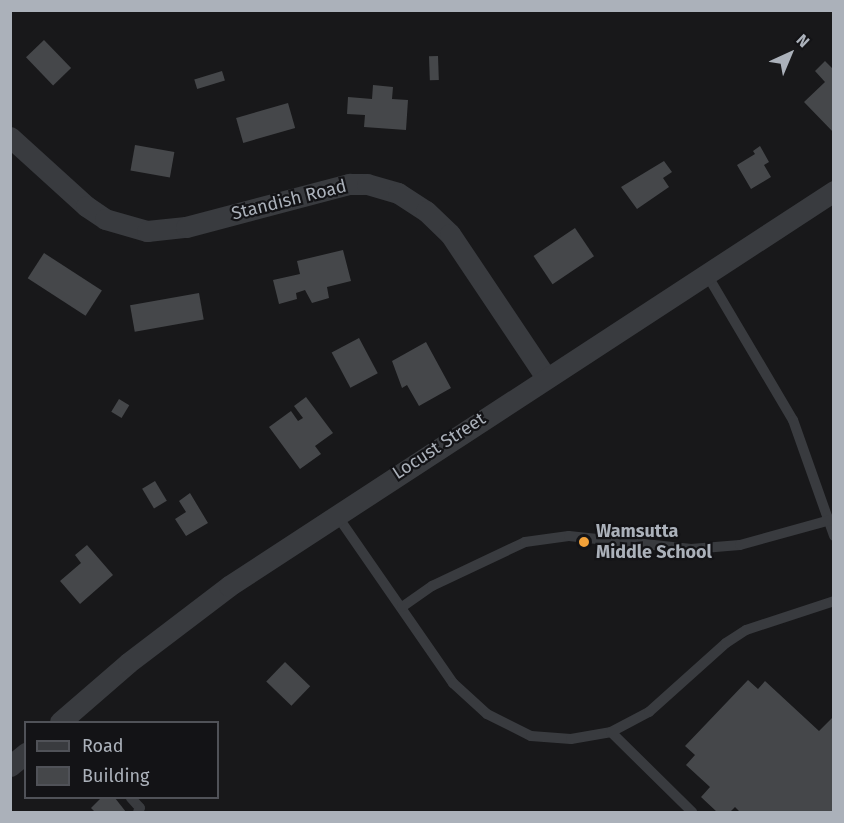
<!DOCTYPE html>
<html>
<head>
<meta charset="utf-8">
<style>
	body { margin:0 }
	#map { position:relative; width:844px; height:823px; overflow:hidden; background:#18181a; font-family:"Fira Sans",sans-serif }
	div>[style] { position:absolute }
	.building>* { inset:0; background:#45474a; transform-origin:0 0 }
	.lane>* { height:10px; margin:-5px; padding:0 5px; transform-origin:5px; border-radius:5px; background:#393b3f }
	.street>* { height:21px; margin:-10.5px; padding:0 10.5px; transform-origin:10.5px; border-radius:10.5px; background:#393b3f }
	.dots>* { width:16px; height:16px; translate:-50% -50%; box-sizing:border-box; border:3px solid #131316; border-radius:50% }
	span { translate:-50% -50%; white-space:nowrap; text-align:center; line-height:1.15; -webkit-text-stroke:4.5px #131316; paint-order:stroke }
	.street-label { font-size:18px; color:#abb1ba }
	.poi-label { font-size:18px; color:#abb1ba; font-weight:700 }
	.left { translate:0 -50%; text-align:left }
	.frame { position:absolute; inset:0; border:12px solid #abb1ba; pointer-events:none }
	.legend { position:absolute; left:24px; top:721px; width:195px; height:78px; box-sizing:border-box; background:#131316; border:2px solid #505258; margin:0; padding:8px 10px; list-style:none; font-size:18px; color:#abb1ba }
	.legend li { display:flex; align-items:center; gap:12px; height:30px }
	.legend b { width:30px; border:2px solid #505258 }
	.north { position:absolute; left:760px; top:24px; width:60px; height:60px; -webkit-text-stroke:4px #131316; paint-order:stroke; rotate:44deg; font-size:16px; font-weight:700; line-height:24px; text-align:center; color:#abb1ba }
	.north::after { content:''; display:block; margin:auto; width:21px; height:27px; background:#abb1ba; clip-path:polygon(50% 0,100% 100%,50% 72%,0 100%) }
</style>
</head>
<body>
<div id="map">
	<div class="building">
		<div style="left:44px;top:40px;width:39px;height:25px;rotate:46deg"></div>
		<div style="left:438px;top:56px;width:24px;height:9px;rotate:88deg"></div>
		<div style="clip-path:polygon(825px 61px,834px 70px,834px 133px,804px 102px,825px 82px,815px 71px)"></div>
		<div style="left:222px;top:71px;width:10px;height:29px;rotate:73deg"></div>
		<div style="clip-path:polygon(373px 85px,393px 87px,392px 99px,408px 100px,406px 130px,364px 127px,365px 115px,347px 114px,348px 97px,372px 99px)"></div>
		<div style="left:288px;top:103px;width:26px;height:54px;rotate:74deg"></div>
		<div style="left:135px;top:145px;width:40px;height:26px;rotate:10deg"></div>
		<div style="clip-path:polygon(760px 146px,769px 162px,764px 165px,771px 177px,751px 189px,737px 165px,755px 154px,753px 151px)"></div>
		<div style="clip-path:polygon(664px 161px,672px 172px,663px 178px,669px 187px,637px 209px,621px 187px)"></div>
		<div style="left:575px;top:228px;width:34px;height:50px;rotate:56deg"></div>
		<div style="clip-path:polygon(343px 250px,351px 281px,327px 287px,329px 298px,312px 303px,305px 290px,296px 293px,297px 299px,279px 304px,273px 280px,300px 274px,297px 261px)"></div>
		<div style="left:44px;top:253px;width:69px;height:30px;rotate:33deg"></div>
		<div style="left:199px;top:293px;width:27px;height:70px;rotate:80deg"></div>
		<div style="left:359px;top:338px;width:40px;height:31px;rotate:62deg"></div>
		<div style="clip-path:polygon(426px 342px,451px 388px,419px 406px,407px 385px,402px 388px,392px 361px)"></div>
		<div style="clip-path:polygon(306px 397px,333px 433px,315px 446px,321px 454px,300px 469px,269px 427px,291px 411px,298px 421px,303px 418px,294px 406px)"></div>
		<div style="left:119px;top:399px;width:12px;height:15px;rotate:31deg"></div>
		<div style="left:155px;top:481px;width:23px;height:15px;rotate:59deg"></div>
		<div style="clip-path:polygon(190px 493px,208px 523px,186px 536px,175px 519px,186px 512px,179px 501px)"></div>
		<div style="clip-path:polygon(87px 545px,113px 575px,80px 604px,60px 581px,81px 563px,75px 555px)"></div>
		<div style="left:285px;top:662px;width:35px;height:27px;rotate:44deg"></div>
		<div style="clip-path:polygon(748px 680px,758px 689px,765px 681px,819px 731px,834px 716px,834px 812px,740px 812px,735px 807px,730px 812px,717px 812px,701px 797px,710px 787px,686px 765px,695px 755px,685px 746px)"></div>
		<div style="clip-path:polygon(101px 798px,115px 798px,126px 812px,95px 812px,91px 808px)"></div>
	</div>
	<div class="lane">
		<div style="left:706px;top:273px;width:171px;rotate:59.4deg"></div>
		<div style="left:793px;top:420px;width:123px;rotate:70.5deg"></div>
		<div style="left:336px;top:514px;width:206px;rotate:55.3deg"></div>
		<div style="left:453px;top:683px;width:46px;rotate:42.4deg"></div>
		<div style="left:487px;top:714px;width:49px;rotate:26.6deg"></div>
		<div style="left:531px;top:736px;width:40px;rotate:4.3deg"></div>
		<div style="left:571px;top:739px;width:41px;rotate:-9.9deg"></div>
		<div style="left:611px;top:732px;width:43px;rotate:-27.8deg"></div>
		<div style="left:649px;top:712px;width:103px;rotate:-41.9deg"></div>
		<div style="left:726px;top:643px;width:24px;rotate:-33deg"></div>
		<div style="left:746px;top:630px;width:93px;rotate:-18.2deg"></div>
		<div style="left:402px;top:607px;width:37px;rotate:-35deg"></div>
		<div style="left:432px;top:586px;width:103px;rotate:-25.3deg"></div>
		<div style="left:525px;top:542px;width:44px;rotate:-7.8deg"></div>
		<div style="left:569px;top:536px;width:123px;rotate:6.1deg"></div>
		<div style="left:691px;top:549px;width:49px;rotate:-4.7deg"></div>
		<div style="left:740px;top:545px;width:98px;rotate:-15.5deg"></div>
		<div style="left:611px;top:732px;width:114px;rotate:44.6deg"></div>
		<div style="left:131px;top:798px;width:13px;rotate:48deg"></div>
		<div style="left:140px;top:808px;width:4px;rotate:117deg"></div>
	</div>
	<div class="street">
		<div style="left:10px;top:137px;width:103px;rotate:42.2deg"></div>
		<div style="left:86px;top:206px;width:23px;rotate:34deg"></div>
		<div style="left:105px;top:219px;width:44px;rotate:15.9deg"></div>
		<div style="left:147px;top:231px;width:39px;rotate:-6deg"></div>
		<div style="left:186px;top:227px;width:169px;rotate:-14.8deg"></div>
		<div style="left:349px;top:184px;width:18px"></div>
		<div style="left:367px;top:184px;width:32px;rotate:16deg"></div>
		<div style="left:398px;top:193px;width:33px;rotate:33deg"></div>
		<div style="left:426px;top:211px;width:33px;rotate:44deg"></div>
		<div style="left:450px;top:234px;width:171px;rotate:56.2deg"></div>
		<div style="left:60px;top:722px;width:90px;rotate:-40.9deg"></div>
		<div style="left:128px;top:663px;width:127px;rotate:-37.3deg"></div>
		<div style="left:229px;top:586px;width:723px;rotate:-33.14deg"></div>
		<div style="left:10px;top:766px;width:21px;rotate:-39deg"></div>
	</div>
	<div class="dots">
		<div style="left:584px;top:542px;background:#f2a139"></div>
	</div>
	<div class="street-label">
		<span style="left:289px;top:200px;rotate:-14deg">Standish Road</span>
		<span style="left:439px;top:446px;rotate:-33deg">Locust Street</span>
	</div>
	<div class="poi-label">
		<span class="left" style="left:596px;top:542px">Wamsutta<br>Middle School</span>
	</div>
	<div class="frame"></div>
	<ul class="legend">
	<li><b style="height:8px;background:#393b3f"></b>Road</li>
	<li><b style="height:16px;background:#45474a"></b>Building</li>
	</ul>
	<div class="north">N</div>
</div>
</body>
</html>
